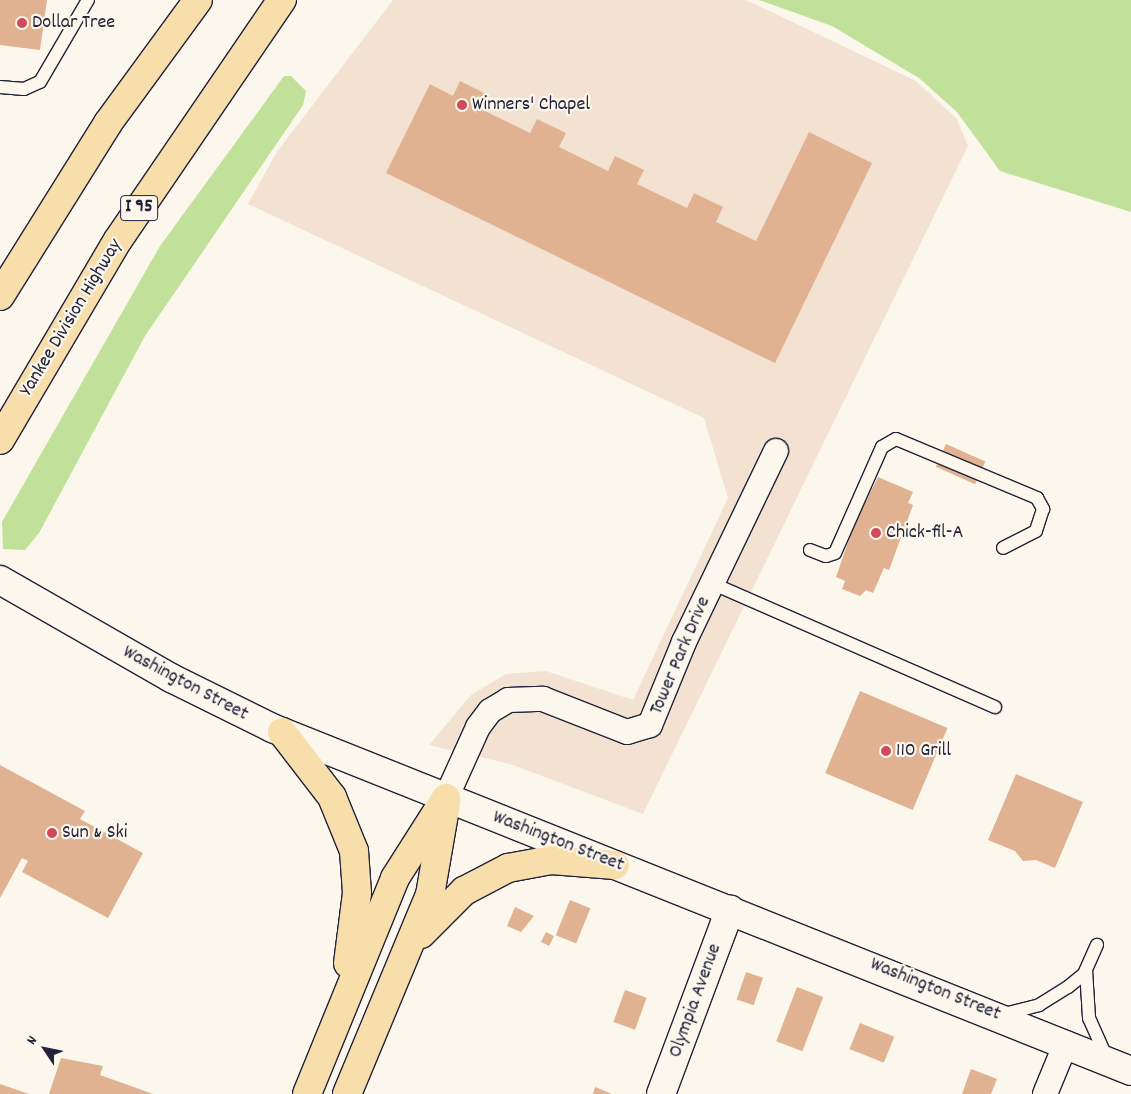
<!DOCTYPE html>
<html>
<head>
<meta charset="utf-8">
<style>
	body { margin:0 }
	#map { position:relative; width:1131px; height:1094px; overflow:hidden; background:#fbf7ec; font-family:Dekko,sans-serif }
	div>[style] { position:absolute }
	.built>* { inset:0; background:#f3e2d1 }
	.green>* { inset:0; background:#c1e19a }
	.building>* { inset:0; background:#e1b292; transform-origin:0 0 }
	.roads { filter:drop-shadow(1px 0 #22223b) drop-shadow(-1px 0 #22223b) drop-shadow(0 1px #22223b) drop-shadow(0 -1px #22223b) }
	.service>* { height:12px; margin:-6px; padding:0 6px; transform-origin:6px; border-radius:6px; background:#fbf7ec }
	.minor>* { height:24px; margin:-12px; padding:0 12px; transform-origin:12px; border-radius:12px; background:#fbf7ec }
	.secondary>* { height:28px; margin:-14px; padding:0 14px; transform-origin:14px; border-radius:14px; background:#fbf7ec }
	.motorway>* { height:28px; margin:-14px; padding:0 14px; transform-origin:14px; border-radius:14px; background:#f8deab }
	.dots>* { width:14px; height:14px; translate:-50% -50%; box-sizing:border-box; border:2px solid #fbf7ec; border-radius:50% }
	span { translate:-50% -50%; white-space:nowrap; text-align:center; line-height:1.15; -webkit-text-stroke:4.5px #fbf7ec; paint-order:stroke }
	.shield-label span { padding:1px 4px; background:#fbf7ec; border:1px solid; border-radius:4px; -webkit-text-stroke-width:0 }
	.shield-label { font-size:19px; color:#22223b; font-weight:700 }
	.poi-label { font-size:20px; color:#22223b }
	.left { translate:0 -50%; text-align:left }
	.street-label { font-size:20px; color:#22223b }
	.north { position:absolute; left:20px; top:1024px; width:50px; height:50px; -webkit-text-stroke:4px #fbf7ec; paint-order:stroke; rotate:304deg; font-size:14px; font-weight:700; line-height:20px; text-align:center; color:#22223b }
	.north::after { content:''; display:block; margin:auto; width:18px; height:22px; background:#22223b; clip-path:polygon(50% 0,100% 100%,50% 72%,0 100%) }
</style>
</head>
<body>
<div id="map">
	<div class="built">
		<div style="clip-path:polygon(393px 0,746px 0,916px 81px,957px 119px,968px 146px,643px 814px,510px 764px,429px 745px,471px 695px,506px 674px,546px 671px,633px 700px,728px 498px,704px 418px,248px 204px,276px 153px)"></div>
	</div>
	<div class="green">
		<div style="clip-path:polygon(759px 0,1131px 0,1131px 212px,1000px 171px,957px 112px,919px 78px,832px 26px)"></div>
		<div style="clip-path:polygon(284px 76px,291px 76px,306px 91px,303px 105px,145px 336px,39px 533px,25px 550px,3px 549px,2px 522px,160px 246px)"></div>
	</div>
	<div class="building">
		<div style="clip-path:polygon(0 0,47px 0,40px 50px,0 45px)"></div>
		<div style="clip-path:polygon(460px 81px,488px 95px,481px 109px,530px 133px,537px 119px,566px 133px,559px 147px,608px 171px,615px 156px,644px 170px,637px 184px,687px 208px,694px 193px,723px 207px,716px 222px,756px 241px,809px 132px,872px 163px,775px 363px,386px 173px,430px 84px,453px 96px)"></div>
		<div style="left:946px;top:444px;width:43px;height:25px;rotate:24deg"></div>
		<div style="clip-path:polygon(878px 477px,913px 492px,908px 503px,913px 505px,889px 570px,884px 568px,873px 593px,866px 590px,860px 596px,842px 589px,845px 581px,836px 577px,854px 525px)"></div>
		<div style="left:860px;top:691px;width:95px;height:89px;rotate:23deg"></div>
		<div style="clip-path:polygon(0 765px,85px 811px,80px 819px,143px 853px,108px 918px,22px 872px,28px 861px,22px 858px,0 898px)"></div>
		<div style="clip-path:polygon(1016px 774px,1083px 802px,1055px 868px,1036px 860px,1023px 861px,1015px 851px,988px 840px)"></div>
		<div style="left:570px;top:900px;width:22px;height:38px;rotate:22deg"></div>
		<div style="clip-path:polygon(515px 907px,534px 916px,521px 932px,507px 926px)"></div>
		<div style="left:546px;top:932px;width:9px;height:11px;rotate:27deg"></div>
		<div style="left:746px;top:972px;width:18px;height:29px;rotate:19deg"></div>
		<div style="left:797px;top:987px;width:28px;height:58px;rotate:21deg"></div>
		<div style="left:625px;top:990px;width:23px;height:34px;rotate:20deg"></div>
		<div style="left:860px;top:1023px;width:37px;height:28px;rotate:22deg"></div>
		<div style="clip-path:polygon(61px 1058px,103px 1066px,100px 1075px,153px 1094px,49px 1094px)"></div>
		<div style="clip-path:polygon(971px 1069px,997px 1079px,991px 1094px,962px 1094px)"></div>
		<div style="clip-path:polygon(0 1084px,29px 1094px,0 1094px)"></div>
		<div style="clip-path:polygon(595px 1087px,612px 1094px,593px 1094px)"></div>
	</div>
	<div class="roads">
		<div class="service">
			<div style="left:0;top:87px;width:24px;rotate:5deg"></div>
			<div style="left:24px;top:89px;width:17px;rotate:-24deg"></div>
			<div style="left:40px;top:82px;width:95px;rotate:-59.7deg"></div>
			<div style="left:810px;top:550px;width:17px;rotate:21deg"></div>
			<div style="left:826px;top:556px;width:9px;rotate:-18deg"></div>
			<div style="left:835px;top:553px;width:116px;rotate:-66.1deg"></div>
			<div style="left:882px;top:447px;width:16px;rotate:-30deg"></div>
			<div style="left:896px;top:439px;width:153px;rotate:22.7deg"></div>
			<div style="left:1037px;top:498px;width:13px;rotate:61deg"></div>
			<div style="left:1043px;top:509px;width:23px;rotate:108deg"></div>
			<div style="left:1036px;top:531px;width:37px;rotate:153deg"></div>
			<div style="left:711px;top:583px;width:310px;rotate:23.6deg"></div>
			<div style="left:1086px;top:970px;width:48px;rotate:86.4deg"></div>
			<div style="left:1089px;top:1018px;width:42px;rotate:65.9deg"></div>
			<div style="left:1004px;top:1014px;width:36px;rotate:-14deg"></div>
			<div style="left:1039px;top:1005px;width:34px;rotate:-32deg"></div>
			<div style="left:1068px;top:987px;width:21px;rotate:-39deg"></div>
			<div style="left:1084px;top:974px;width:32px;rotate:-66deg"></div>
		</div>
		<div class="minor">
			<div style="left:446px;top:798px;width:78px;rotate:-65.7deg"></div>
			<div style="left:478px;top:727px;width:20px;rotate:-53deg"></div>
			<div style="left:490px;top:711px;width:21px;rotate:-31deg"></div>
			<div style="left:508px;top:700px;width:35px;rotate:-2deg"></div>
			<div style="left:543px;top:699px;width:90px;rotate:21.4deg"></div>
			<div style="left:627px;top:732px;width:24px;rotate:-17deg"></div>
			<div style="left:650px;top:725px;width:90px;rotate:-67.7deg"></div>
			<div style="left:684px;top:642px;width:212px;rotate:-64.3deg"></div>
			<div style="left:1045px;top:1094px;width:55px;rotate:-67.6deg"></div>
		</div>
		<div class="secondary">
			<div style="left:0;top:580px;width:197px;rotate:29.8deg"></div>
			<div style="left:171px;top:678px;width:113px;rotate:26.3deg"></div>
			<div style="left:272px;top:728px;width:925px;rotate:21.77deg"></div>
			<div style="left:661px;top:1094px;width:197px;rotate:-69.5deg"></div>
		</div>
		<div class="motorway">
			<div style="left:0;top:296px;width:204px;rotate:-58deg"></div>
			<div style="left:108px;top:123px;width:152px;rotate:-53.8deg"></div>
			<div style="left:0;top:440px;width:232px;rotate:-59.5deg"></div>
			<div style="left:118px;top:240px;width:291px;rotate:-55.7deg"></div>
			<div style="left:282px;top:732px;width:82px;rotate:52.4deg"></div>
			<div style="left:332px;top:797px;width:58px;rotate:67.8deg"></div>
			<div style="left:354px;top:851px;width:42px;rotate:85.9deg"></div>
			<div style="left:357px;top:893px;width:71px;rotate:97.3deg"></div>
			<div style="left:421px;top:934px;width:61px;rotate:-45deg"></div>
			<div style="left:464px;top:891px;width:50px;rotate:-27.6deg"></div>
			<div style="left:508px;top:868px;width:44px;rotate:-10.5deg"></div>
			<div style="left:551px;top:860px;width:64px;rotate:4.5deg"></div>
			<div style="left:307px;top:1094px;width:233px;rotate:-67.8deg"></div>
			<div style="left:395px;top:878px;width:95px;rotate:-57.5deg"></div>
			<div style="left:347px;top:1094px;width:216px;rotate:-67.4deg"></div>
			<div style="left:430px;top:895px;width:94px;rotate:-80.2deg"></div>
		</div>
	</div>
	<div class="dots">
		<div style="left:22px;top:23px;background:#d1495b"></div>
		<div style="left:462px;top:105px;background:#d1495b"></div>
		<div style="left:876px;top:533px;background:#d1495b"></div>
		<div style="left:886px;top:751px;background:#d1495b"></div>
		<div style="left:52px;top:833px;background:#d1495b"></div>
	</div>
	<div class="shield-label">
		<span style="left:139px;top:208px">I 95</span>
	</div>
	<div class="poi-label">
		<span class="left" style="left:32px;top:23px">Dollar Tree</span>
		<span class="left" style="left:472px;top:105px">Winners' Chapel</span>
		<span class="left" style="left:886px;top:533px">Chick-fil-A</span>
		<span class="left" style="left:896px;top:751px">110 Grill</span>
		<span class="left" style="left:62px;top:833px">Sun &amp; Ski</span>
	</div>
	<div class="street-label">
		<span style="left:72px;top:318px;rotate:-59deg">Yankee Division Highway</span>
		<span style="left:681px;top:656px;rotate:-67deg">Tower Park Drive</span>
		<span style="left:185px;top:684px;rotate:28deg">Washington Street</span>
		<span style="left:558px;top:842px;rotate:21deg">Washington Street</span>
		<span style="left:935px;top:990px;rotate:22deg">Washington Street</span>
		<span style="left:696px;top:1001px;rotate:-70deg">Olympia Avenue</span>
	</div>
	<div class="north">N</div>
</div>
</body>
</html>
